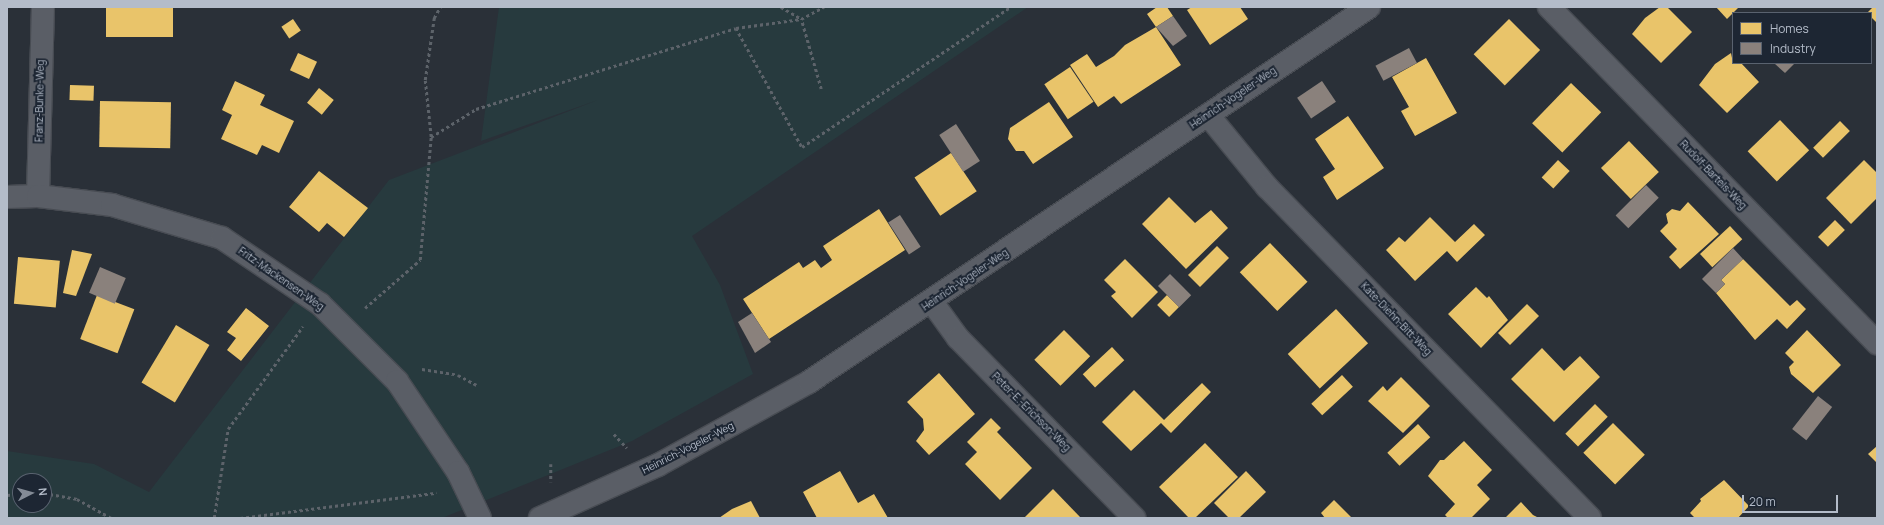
<!DOCTYPE html>
<html>
<head>
<meta charset="utf-8">
<style>
	body { margin:0 }
	#map { position:relative; width:1884px; height:525px; overflow:hidden; background:#2a3038; font-family:Manrope,sans-serif }
	div>[style] { position:absolute }
	.green>* { inset:0; background:#273a3e }
	.homes>* { inset:0; background:#e9c46a; transform-origin:0 0 }
	.industry>* { inset:0; background:#8a817c; transform-origin:0 0 }
	.path>* { height:2.5px; margin-top:-1.25px; transform-origin:0; background:repeating-linear-gradient(90deg,#5d636a 0 3px,transparent 0 6px) }
	.roads { filter:drop-shadow(1px 0 #484c53) drop-shadow(-1px 0 #484c53) drop-shadow(0 1px #484c53) drop-shadow(0 -1px #484c53) }
	.minor>* { height:22px; margin:-11px; padding:0 11px; transform-origin:11px; border-radius:11px; background:#5a5e66 }
	span { translate:-50% -50%; white-space:nowrap; text-align:center; line-height:1.15; -webkit-text-stroke:4px #1d2633; paint-order:stroke }
	.street-label { font-size:10px; color:#b4bcc9 }
	.frame { position:absolute; inset:0; border:8px solid #b4bcc9; pointer-events:none }
	.legend { position:absolute; left:1732px; top:12px; width:140px; height:52px; box-sizing:border-box; background:#1d2633; border:1px solid #59626f; margin:0; padding:5px 7px; list-style:none; font-size:12px; color:#b4bcc9 }
	.legend li { display:flex; align-items:center; gap:8px; height:20px }
	.legend b { width:20px; border:1px solid #59626f }
	.north { position:absolute; left:12px; top:473px; width:40px; height:40px; box-sizing:border-box; background:#1d2633; border:1px solid #59626f; border-radius:50%; rotate:84deg; font-size:11px; font-weight:700; line-height:16px; text-align:center; color:#b4bcc9 }
	.north::after { content:''; display:block; margin:auto; width:14px; height:18px; background:#848b96; clip-path:polygon(50% 0,100% 100%,50% 72%,0 100%) }
	.scale { position:absolute; left:1742px; top:495px; width:96px; height:18px; box-sizing:border-box; border:2px solid #b4bcc9; border-top:0; padding-left:5px; font-size:12px; line-height:14px; white-space:nowrap; color:#b4bcc9; -webkit-text-stroke:3px #1d2633; paint-order:stroke }
</style>
</head>
<body>
<div id="map">
	<div class="green">
		<div style="clip-path:polygon(evenodd,499px 7px,1028px 7px,692px 236px,720px 285px,753px 374px,632px 441px,442px 518px,7px 518px,7px 451px,94px 464px,149px 492px,389px 180px,598px 100px,481px 141px,499px 7px,20px 481px,44px 481px,44px 505px,20px 505px,20px 481px)"></div>
	</div>
	<div class="homes">
		<div style="left:106px;top:7px;width:67px;height:30px"></div>
		<div style="clip-path:polygon(1157px 7px,1167px 7px,1173px 16px,1156px 27px,1181px 65px,1121px 104px,1114px 96px,1098px 107px,1070px 65px,1087px 54px,1096px 67px,1114px 56px,1125px 45px,1156px 27px,1147px 14px)"></div>
		<div style="clip-path:polygon(1192px 7px,1240px 7px,1248px 19px,1210px 45px,1187px 10px)"></div>
		<div style="clip-path:polygon(1660px 7px,1667px 7px,1692px 32px,1661px 63px,1632px 34px,1645px 18px)"></div>
		<div style="clip-path:polygon(1716px 7px,1739px 7px,1727px 19px)"></div>
		<div style="clip-path:polygon(1873px 7px,1877px 7px,1877px 23px,1867px 13px)"></div>
		<div style="left:293px;top:19px;width:14px;height:14px;rotate:56deg"></div>
		<div style="left:1509px;top:19px;width:44px;height:50px;rotate:45deg"></div>
		<div style="left:298px;top:53px;width:21px;height:19px;rotate:25deg"></div>
		<div style="clip-path:polygon(1731px 53px,1733px 63px,1741px 63px,1759px 82px,1727px 113px,1699px 85px,1715px 64px)"></div>
		<div style="clip-path:polygon(1426px 58px,1457px 113px,1415px 136px,1401px 111px,1409px 107px,1392px 77px)"></div>
		<div style="left:1070px;top:67px;width:42px;height:31px;rotate:56deg"></div>
		<div style="clip-path:polygon(235px 81px,265px 95px,260px 105px,294px 121px,279px 153px,262px 145px,257px 155px,221px 139px,232px 115px,222px 110px)"></div>
		<div style="left:1571px;top:83px;width:42px;height:56px;rotate:44deg"></div>
		<div style="left:70px;top:85px;width:24px;height:15px;rotate:2deg"></div>
		<div style="left:319px;top:88px;width:19px;height:19px;rotate:39deg"></div>
		<div style="left:100px;top:101px;width:71px;height:46px;rotate:1deg"></div>
		<div style="clip-path:polygon(1049px 102px,1073px 137px,1033px 164px,1024px 151px,1016px 151px,1008px 139px,1010px 128px)"></div>
		<div style="clip-path:polygon(1348px 116px,1384px 168px,1337px 200px,1323px 177px,1335px 169px,1315px 139px)"></div>
		<div style="left:1780px;top:120px;width:42px;height:45px;rotate:46deg"></div>
		<div style="left:1840px;top:121px;width:14px;height:38px;rotate:45deg"></div>
		<div style="left:1629px;top:141px;width:43px;height:39px;rotate:46deg"></div>
		<div style="left:951px;top:153px;width:46px;height:44px;rotate:56deg"></div>
		<div style="left:1558px;top:160px;width:16px;height:24px;rotate:43deg"></div>
		<div style="clip-path:polygon(1864px 160px,1877px 173px,1877px 198px,1851px 224px,1826px 198px)"></div>
		<div style="clip-path:polygon(319px 171px,368px 208px,344px 237px,327px 223px,319px 232px,289px 207px)"></div>
		<div style="clip-path:polygon(1169px 197px,1195px 223px,1211px 210px,1228px 228px,1186px 269px,1142px 224px)"></div>
		<div style="clip-path:polygon(1688px 202px,1719px 234px,1680px 269px,1669px 257px,1677px 249px,1660px 231px,1668px 223px,1666px 214px,1672px 209px,1680px 211px)"></div>
		<div style="clip-path:polygon(879px 209px,905px 250px,769px 339px,743px 299px,799px 262px,803px 268px,815px 260px,821px 268px,832px 260px,823px 246px)"></div>
		<div style="clip-path:polygon(1430px 217px,1455px 242px,1474px 224px,1485px 235px,1457px 262px,1447px 251px,1415px 281px,1386px 250px,1399px 237px,1405px 242px)"></div>
		<div style="left:1835px;top:220px;width:14px;height:24px;rotate:45deg"></div>
		<div style="left:1730px;top:226px;width:18px;height:41px;rotate:47deg"></div>
		<div style="left:1270px;top:243px;width:54px;height:42px;rotate:46deg"></div>
		<div style="left:1217px;top:246px;width:17px;height:41px;rotate:45deg"></div>
		<div style="clip-path:polygon(72px 250px,92px 254px,76px 296px,63px 293px)"></div>
		<div style="left:18px;top:257px;width:42px;height:47px;rotate:5deg"></div>
		<div style="clip-path:polygon(1125px 259px,1158px 292px,1132px 318px,1111px 296px,1116px 292px,1104px 280px)"></div>
		<div style="clip-path:polygon(1743px 259px,1790px 306px,1797px 300px,1806px 309px,1787px 329px,1777px 319px,1755px 340px,1716px 293px,1725px 284px,1721px 280px)"></div>
		<div style="clip-path:polygon(1476px 287px,1487px 298px,1489px 296px,1508px 320px,1481px 348px,1448px 314px)"></div>
		<div style="left:97px;top:295px;width:40px;height:47px;rotate:21deg"></div>
		<div style="left:1167px;top:295px;width:17px;height:14px;rotate:45deg"></div>
		<div style="left:1527px;top:304px;width:17px;height:41px;rotate:45deg"></div>
		<div style="clip-path:polygon(246px 308px,269px 326px,241px 361px,227px 350px,236px 338px,227px 332px)"></div>
		<div style="left:1336px;top:309px;width:47px;height:66px;rotate:47deg"></div>
		<div style="left:176px;top:325px;width:39px;height:67px;rotate:31deg"></div>
		<div style="left:1064px;top:330px;width:37px;height:42px;rotate:45deg"></div>
		<div style="clip-path:polygon(1807px 330px,1841px 365px,1813px 393px,1791px 374px,1789px 367px,1794px 362px,1785px 353px)"></div>
		<div style="left:1112px;top:347px;width:18px;height:40px;rotate:47deg"></div>
		<div style="clip-path:polygon(1542px 348px,1564px 371px,1580px 356px,1600px 377px,1554px 422px,1511px 379px)"></div>
		<div style="clip-path:polygon(939px 373px,975px 414px,929px 455px,916px 441px,924px 430px,923px 419px,907px 402px)"></div>
		<div style="left:1342px;top:375px;width:16px;height:42px;rotate:47deg"></div>
		<div style="clip-path:polygon(1401px 377px,1430px 406px,1403px 433px,1368px 401px,1383px 386px,1387px 391px)"></div>
		<div style="clip-path:polygon(1202px 383px,1211px 392px,1171px 433px,1161px 423px,1131px 451px,1102px 422px,1134px 390px,1164px 420px)"></div>
		<div style="left:1595px;top:404px;width:18px;height:42px;rotate:45deg"></div>
		<div style="clip-path:polygon(991px 418px,1001px 428px,997px 432px,1032px 468px,1000px 500px,965px 464px,977px 452px,967px 442px)"></div>
		<div style="left:1613px;top:423px;width:45px;height:42px;rotate:45deg"></div>
		<div style="left:1418px;top:424px;width:18px;height:42px;rotate:47deg"></div>
		<div style="clip-path:polygon(1464px 441px,1492px 470px,1477px 485px,1490px 499px,1471px 518px,1448px 518px,1445px 515px,1455px 504px,1428px 476px,1440px 460px,1444px 460px)"></div>
		<div style="clip-path:polygon(1205px 443px,1238px 477px,1195px 518px,1189px 518px,1159px 487px)"></div>
		<div style="clip-path:polygon(1877px 446px,1877px 463px,1868px 454px)"></div>
		<div style="clip-path:polygon(840px 471px,858px 503px,874px 494px,888px 518px,817px 518px,803px 492px)"></div>
		<div style="clip-path:polygon(1246px 471px,1266px 492px,1239px 518px,1229px 518px,1214px 503px)"></div>
		<div style="clip-path:polygon(1724px 480px,1749px 506px,1738px 518px,1695px 518px,1690px 513px,1701px 501px,1700px 499px)"></div>
		<div style="clip-path:polygon(1053px 489px,1081px 518px,1024px 518px)"></div>
		<div style="clip-path:polygon(1334px 500px,1352px 518px,1325px 518px,1321px 513px)"></div>
		<div style="clip-path:polygon(751px 501px,760px 518px,719px 518px,732px 509px)"></div>
		<div style="clip-path:polygon(1521px 502px,1533px 515px,1539px 518px,1505px 518px)"></div>
	</div>
	<div class="industry">
		<div style="clip-path:polygon(1173px 16px,1187px 36px,1173px 46px,1156px 27px)"></div>
		<div style="left:1409px;top:48px;width:17px;height:38px;rotate:62deg"></div>
		<div style="clip-path:polygon(1774px 63px,1795px 63px,1785px 73px)"></div>
		<div style="left:1322px;top:81px;width:25px;height:30px;rotate:56deg"></div>
		<div style="left:956px;top:124px;width:44px;height:20px;rotate:57deg"></div>
		<div style="left:1646px;top:185px;width:18px;height:43px;rotate:45deg"></div>
		<div style="left:900px;top:215px;width:38px;height:14px;rotate:57deg"></div>
		<div style="clip-path:polygon(1733px 248px,1743px 259px,1721px 280px,1725px 284px,1716px 293px,1702px 279px)"></div>
		<div style="left:100px;top:267px;width:28px;height:28px;rotate:23deg"></div>
		<div style="left:1170px;top:274px;width:30px;height:17px;rotate:45deg"></div>
		<div style="clip-path:polygon(752px 313px,771px 342px,755px 353px,738px 322px)"></div>
		<div style="left:1818px;top:396px;width:18px;height:42px;rotate:38deg"></div>
	</div>
	<div class="path">
		<div style="left:472px;top:7px;width:20px"></div>
		<div style="left:601px;top:7px;width:24px"></div>
		<div style="left:781px;top:7px;width:22px;rotate:30deg"></div>
		<div style="left:736px;top:28px;width:66px;rotate:-7.9deg"></div>
		<div style="left:821px;top:89px;width:73px;rotate:-105.9deg"></div>
		<div style="left:801px;top:19px;width:26px;rotate:-28deg"></div>
		<div style="left:431px;top:137px;width:53px;rotate:-31.9deg"></div>
		<div style="left:476px;top:109px;width:272px;rotate:-17.3deg"></div>
		<div style="left:736px;top:28px;width:136px;rotate:61deg"></div>
		<div style="left:802px;top:147px;width:251px;rotate:-33.9deg"></div>
		<div style="left:365px;top:308px;width:73px;rotate:-41.1deg"></div>
		<div style="left:420px;top:260px;width:123px;rotate:-84.9deg"></div>
		<div style="left:431px;top:137px;width:57px;rotate:-96deg"></div>
		<div style="left:425px;top:80px;width:63px;rotate:-81.7deg"></div>
		<div style="left:434px;top:18px;width:13px;rotate:-61deg"></div>
		<div style="left:422px;top:369px;width:36px;rotate:9deg"></div>
		<div style="left:458px;top:375px;width:21px;rotate:28deg"></div>
		<div style="left:614px;top:434px;width:19px;rotate:47deg"></div>
		<div style="left:551px;top:464px;width:18px;rotate:90deg"></div>
		<div style="left:44px;top:493px;width:34px;rotate:10deg"></div>
		<div style="left:77px;top:499px;width:39px;rotate:29deg"></div>
		<div style="left:7px;top:495px;width:13px;rotate:-4deg"></div>
		<div style="left:214px;top:518px;width:90px;rotate:-81.1deg"></div>
		<div style="left:228px;top:429px;width:127px;rotate:-53.9deg"></div>
		<div style="left:240px;top:518px;width:198px;rotate:-7.3deg"></div>
	</div>
	<div class="roads">
		<div class="minor">
			<div style="left:1549px;top:7px;width:470px;rotate:45.7deg"></div>
			<div style="left:1208px;top:115px;width:93px;rotate:50.7deg"></div>
			<div style="left:1267px;top:187px;width:462px;rotate:45.7deg"></div>
			<div style="left:38px;top:196px;width:189px;rotate:-88.5deg"></div>
			<div style="left:7px;top:197px;width:31px;rotate:-2deg"></div>
			<div style="left:38px;top:196px;width:75px;rotate:6.9deg"></div>
			<div style="left:112px;top:205px;width:115px;rotate:16.7deg"></div>
			<div style="left:222px;top:238px;width:118px;rotate:34deg"></div>
			<div style="left:320px;top:304px;width:109px;rotate:45deg"></div>
			<div style="left:397px;top:381px;width:110px;rotate:56.2deg"></div>
			<div style="left:458px;top:472px;width:51px;rotate:64.4deg"></div>
			<div style="left:932px;top:302px;width:44px;rotate:54.2deg"></div>
			<div style="left:958px;top:338px;width:252px;rotate:45.6deg"></div>
			<div style="left:540px;top:518px;width:129px;rotate:-24.2deg"></div>
			<div style="left:658px;top:465px;width:172px;rotate:-28.8deg"></div>
			<div style="left:809px;top:382px;width:674px;rotate:-33.81deg"></div>
		</div>
	</div>
	<div class="street-label">
		<span style="left:1233px;top:98px;rotate:-34deg">Heinrich-Vogeler-Weg</span>
		<span style="left:40px;top:101px;rotate:-89deg">Franz-Bunke-Weg</span>
		<span style="left:1713px;top:175px;rotate:46deg">Rudolf-Bartels-Weg</span>
		<span style="left:281px;top:279px;rotate:35deg">Fritz-Mackensen-Weg</span>
		<span style="left:965px;top:280px;rotate:-34deg">Heinrich-Vogeler-Weg</span>
		<span style="left:1396px;top:319px;rotate:46deg">Kate-Diehn-Bitt-Weg</span>
		<span style="left:1031px;top:412px;rotate:45deg">Peter-E.-Erichson-Weg</span>
		<span style="left:688px;top:448px;rotate:-27deg">Heinrich-Vogeler-Weg</span>
	</div>
	<div class="frame"></div>
	<ul class="legend">
	<li><b style="height:11px;background:#e9c46a"></b>Homes</li>
	<li><b style="height:11px;background:#8a817c"></b>Industry</li>
	</ul>
	<div class="north">N</div>
	<div class="scale">20 m</div>
</div>
</body>
</html>
